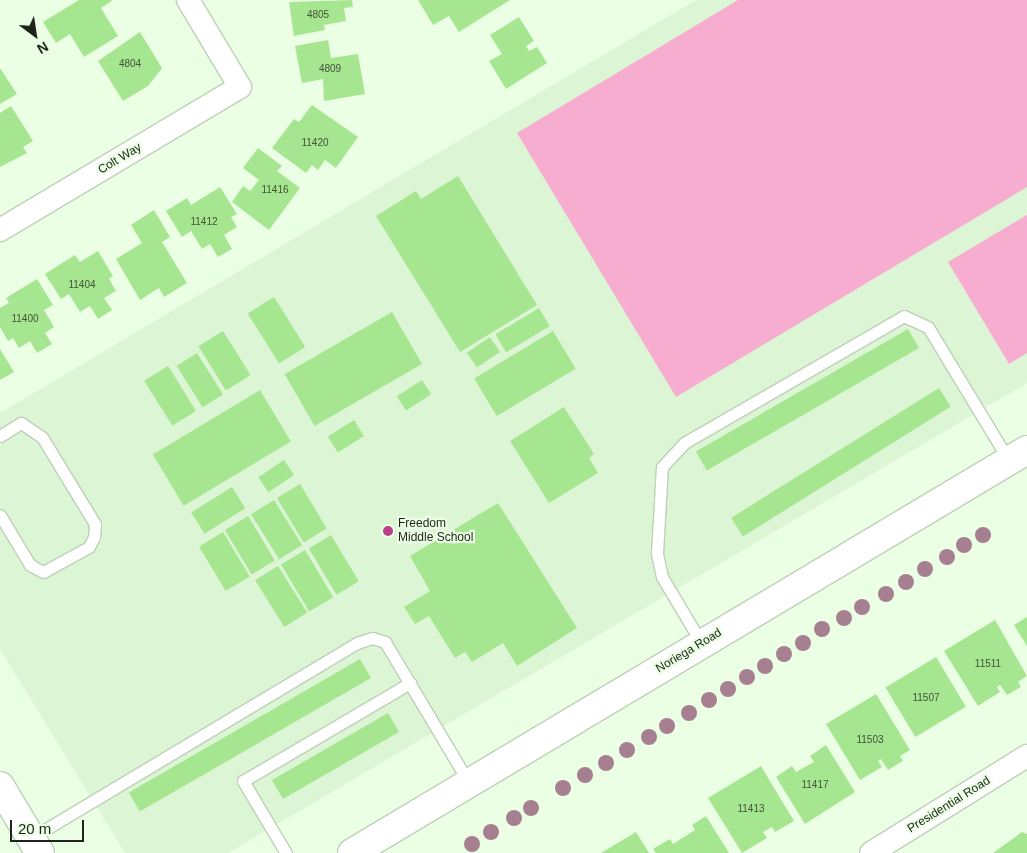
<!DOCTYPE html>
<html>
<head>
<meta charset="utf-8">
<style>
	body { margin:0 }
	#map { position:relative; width:1027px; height:853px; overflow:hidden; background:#ebffe4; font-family:Arial,sans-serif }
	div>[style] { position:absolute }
	.built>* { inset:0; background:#dcf5d4 }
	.green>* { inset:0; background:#f6add0 }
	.building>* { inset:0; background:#a7e691; transform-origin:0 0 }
	.roads { filter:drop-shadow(1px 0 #bdd0b7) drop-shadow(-1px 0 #bdd0b7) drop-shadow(0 1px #bdd0b7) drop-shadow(0 -1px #bdd0b7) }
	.lane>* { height:11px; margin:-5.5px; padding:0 5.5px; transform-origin:5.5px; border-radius:5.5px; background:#fff }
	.street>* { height:22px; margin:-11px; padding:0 11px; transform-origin:11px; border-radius:11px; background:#fff }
	.secondary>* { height:28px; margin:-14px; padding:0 14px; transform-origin:14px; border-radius:14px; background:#fff }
	.trees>* { width:16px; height:16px; margin:-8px; border-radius:50%; background:#a68090 }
	.dots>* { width:14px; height:14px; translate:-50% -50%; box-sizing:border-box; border:2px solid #ebffe4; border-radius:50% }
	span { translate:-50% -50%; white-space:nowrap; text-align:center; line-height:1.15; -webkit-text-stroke:4.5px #ebffe4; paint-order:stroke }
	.number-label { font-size:10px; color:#405438 }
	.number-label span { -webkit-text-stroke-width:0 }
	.street-label { font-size:12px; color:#1d241b }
	.poi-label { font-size:12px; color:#1d241b }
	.left { translate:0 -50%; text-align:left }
	.north { position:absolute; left:10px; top:10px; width:50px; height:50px; -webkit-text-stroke:4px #ebffe4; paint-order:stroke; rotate:149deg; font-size:14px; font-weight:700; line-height:20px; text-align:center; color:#1d241b }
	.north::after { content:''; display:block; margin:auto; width:18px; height:22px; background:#1d241b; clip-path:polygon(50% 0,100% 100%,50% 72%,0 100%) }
	.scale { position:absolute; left:10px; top:820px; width:74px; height:22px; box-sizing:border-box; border:2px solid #1d241b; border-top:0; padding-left:6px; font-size:15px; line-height:18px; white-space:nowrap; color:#1d241b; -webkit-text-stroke:4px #ebffe4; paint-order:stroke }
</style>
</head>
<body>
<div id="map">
	<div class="built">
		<div style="clip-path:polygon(696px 0,1027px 0,1027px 383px,228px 853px,125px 853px,0 649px,0 413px)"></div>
	</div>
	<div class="green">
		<div style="clip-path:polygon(738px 0,1027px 0,1027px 187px,676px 397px,517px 133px)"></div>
		<div style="clip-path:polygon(1027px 215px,1027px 353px,1009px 364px,948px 262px)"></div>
	</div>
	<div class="building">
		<div style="clip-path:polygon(79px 0,113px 0,101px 8px,118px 36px,84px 57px,70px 34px,56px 43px,43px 22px)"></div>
		<div style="clip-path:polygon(352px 0,353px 7px,344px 8px,346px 21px,324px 25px,325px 30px,294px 36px,289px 2px)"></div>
		<div style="clip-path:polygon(418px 0,510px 0,459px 32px,449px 16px,433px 25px)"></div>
		<div style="clip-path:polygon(519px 17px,534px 41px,526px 46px,529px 51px,537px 47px,547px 63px,506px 89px,489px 61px,502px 54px,490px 35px)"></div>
		<div style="clip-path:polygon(140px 32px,162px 68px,148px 86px,123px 101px,98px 61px)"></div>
		<div style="clip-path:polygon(328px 40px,331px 58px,358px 54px,365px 94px,324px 101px,323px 79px,302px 83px,295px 46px)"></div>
		<div style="clip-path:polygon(0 68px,17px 94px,0 104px)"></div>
		<div style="clip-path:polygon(312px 105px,358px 137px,336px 168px,325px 160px,318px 170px,312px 165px,306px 173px,272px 148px,294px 119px,299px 122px)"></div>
		<div style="clip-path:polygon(11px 106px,33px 141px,23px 147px,27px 153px,0 167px,0 113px)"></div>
		<div style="clip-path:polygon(258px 148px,282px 166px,277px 171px,300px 188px,269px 230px,232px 202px,243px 186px,250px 191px,259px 180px,243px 168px)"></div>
		<div style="clip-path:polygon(458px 176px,537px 305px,460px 352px,376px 216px,416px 191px,421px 199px)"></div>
		<div style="clip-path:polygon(220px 187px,237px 214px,231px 217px,237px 227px,224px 235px,232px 249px,218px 257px,210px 244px,202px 249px,191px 231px,182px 237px,166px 211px,187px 198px,191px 205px)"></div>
		<div style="clip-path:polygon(154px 210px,170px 237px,162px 242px,187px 283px,164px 297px,159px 288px,140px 300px,116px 259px,142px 243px,131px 225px)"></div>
		<div style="clip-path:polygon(98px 251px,113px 276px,109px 279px,116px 291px,104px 298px,112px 310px,98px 319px,90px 306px,80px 312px,69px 294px,61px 299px,45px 274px,75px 255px,80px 262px)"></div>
		<div style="clip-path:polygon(37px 279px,53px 305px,44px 310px,54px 327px,45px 333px,52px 344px,37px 353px,30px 341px,19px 348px,13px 338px,8px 341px,0 327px,0 308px,9px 303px,6px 298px)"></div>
		<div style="left:274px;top:297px;width:59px;height:31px;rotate:58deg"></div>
		<div style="left:539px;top:308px;width:21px;height:51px;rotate:59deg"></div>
		<div style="left:392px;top:312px;width:60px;height:124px;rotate:60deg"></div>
		<div style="left:908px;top:329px;width:22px;height:245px;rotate:60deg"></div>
		<div style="left:223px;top:331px;width:52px;height:29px;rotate:58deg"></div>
		<div style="left:553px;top:331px;width:44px;height:92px;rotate:59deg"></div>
		<div style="left:490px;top:337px;width:18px;height:28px;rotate:56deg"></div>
		<div style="clip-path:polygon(0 349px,14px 372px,0 380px)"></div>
		<div style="left:197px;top:353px;width:49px;height:24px;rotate:58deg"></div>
		<div style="left:168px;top:366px;width:53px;height:28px;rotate:58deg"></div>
		<div style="left:422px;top:380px;width:17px;height:30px;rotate:57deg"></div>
		<div style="left:939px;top:388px;width:22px;height:245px;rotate:58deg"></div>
		<div style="left:260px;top:390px;width:60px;height:125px;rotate:59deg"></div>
		<div style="clip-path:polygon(564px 407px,594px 454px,589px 458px,598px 473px,549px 503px,510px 441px)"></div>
		<div style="left:354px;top:420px;width:19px;height:31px;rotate:58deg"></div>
		<div style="left:284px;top:460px;width:18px;height:31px;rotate:56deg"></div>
		<div style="left:300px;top:484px;width:52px;height:27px;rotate:59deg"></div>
		<div style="left:232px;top:487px;width:25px;height:48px;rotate:58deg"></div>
		<div style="left:274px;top:500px;width:53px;height:27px;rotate:58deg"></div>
		<div style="clip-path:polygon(498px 503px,577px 628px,517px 666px,503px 643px,472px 662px,465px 652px,455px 658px,429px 616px,415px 624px,404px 607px,430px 591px,410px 556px)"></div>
		<div style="left:248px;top:516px;width:52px;height:27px;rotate:59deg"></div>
		<div style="left:223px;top:532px;width:52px;height:28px;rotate:59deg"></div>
		<div style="left:331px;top:535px;width:54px;height:26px;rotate:59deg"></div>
		<div style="left:305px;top:550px;width:55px;height:28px;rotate:59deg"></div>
		<div style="left:278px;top:566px;width:55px;height:27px;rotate:58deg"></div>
		<div style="clip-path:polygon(1027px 617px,1027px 646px,1014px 625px)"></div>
		<div style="clip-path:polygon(995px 620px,1027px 676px,1018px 682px,1021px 687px,1007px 695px,1000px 685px,997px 687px,1000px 692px,978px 706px,944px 651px)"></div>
		<div style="left:936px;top:657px;width:58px;height:59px;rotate:59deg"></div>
		<div style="left:360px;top:659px;width:22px;height:267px;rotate:60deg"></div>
		<div style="clip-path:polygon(876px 694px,910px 750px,900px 756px,903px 761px,888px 770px,881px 759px,878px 761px,882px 767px,860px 780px,826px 724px)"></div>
		<div style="left:388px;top:713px;width:22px;height:134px;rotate:60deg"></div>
		<div style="clip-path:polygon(826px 745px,855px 792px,805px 824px,776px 777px,792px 766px,796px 772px,814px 762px,810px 756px)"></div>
		<div style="clip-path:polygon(761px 766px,794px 821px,775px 832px,772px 827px,763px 832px,767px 838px,742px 853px,708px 798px)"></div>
		<div style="clip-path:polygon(706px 816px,729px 853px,656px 853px,653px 849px,670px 839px,673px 844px,695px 830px,692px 825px)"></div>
		<div style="clip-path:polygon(636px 832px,649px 853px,601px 853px)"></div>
		<div style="clip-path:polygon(1022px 832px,1027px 834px,1027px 853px,993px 853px)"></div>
	</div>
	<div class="roads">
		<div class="lane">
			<div style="left:0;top:436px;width:25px;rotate:-32deg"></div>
			<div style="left:21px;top:423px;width:25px;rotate:34deg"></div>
			<div style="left:42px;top:437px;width:102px;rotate:58.7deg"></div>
			<div style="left:95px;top:524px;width:13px;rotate:94deg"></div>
			<div style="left:94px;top:537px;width:11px;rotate:117deg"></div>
			<div style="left:89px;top:547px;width:52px;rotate:151.5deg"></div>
			<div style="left:43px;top:572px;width:15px;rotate:-152deg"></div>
			<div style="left:30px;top:565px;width:58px;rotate:-121deg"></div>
			<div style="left:702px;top:644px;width:78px;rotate:-120.8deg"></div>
			<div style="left:662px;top:577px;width:25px;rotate:-102deg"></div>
			<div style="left:657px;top:553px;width:86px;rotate:-86.7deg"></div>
			<div style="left:662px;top:467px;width:33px;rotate:-47deg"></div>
			<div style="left:684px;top:443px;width:254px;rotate:-30deg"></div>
			<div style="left:904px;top:316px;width:26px;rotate:25deg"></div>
			<div style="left:928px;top:327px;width:157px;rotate:58.8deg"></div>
			<div style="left:31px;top:838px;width:380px;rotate:-30.9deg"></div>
			<div style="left:357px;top:643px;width:16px;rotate:-18deg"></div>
			<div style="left:372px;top:638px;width:14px;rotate:17deg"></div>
			<div style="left:385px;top:642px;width:164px;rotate:59.2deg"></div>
			<div style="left:286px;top:853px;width:84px;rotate:-120.8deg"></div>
			<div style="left:243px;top:781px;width:194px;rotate:-30.4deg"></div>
		</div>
		<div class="street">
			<div style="left:0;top:230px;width:279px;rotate:-30.8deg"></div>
			<div style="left:240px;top:87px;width:101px;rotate:-120.9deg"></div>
			<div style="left:871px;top:853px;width:184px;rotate:-31.9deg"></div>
		</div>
		<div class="secondary">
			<div style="left:0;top:786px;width:78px;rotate:59.2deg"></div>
			<div style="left:352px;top:853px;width:786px;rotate:-30.84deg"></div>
		</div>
	</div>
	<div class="trees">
		<div style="left:983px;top:535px"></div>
		<div style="left:964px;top:545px"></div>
		<div style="left:947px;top:557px"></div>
		<div style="left:925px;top:569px"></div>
		<div style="left:906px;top:582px"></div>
		<div style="left:886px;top:594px"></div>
		<div style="left:862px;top:607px"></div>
		<div style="left:844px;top:618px"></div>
		<div style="left:822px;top:629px"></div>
		<div style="left:803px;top:643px"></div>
		<div style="left:784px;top:654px"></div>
		<div style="left:765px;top:666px"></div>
		<div style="left:747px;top:677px"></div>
		<div style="left:728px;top:689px"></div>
		<div style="left:709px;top:700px"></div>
		<div style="left:689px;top:713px"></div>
		<div style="left:667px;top:726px"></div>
		<div style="left:649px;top:737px"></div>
		<div style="left:627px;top:750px"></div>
		<div style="left:606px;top:763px"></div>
		<div style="left:585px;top:775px"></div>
		<div style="left:563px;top:788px"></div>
		<div style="left:531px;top:808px"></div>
		<div style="left:514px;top:818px"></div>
		<div style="left:491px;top:832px"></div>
		<div style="left:472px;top:844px"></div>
	</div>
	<div class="dots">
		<div style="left:388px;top:531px;background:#bc3c86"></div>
	</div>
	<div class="number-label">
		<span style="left:318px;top:15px">4805</span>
		<span style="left:130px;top:64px">4804</span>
		<span style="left:330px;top:69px">4809</span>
		<span style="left:315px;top:143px">11420</span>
		<span style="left:275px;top:190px">11416</span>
		<span style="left:204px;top:222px">11412</span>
		<span style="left:82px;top:285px">11404</span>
		<span style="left:25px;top:319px">11400</span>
		<span style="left:988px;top:664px">11511</span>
		<span style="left:926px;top:698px">11507</span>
		<span style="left:870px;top:740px">11503</span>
		<span style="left:815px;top:785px">11417</span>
		<span style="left:751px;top:809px">11413</span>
	</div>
	<div class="street-label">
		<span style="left:120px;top:159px;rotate:-31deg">Colt Way</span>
		<span style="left:689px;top:651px;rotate:-31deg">Noriega Road</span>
		<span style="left:949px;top:805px;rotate:-32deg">Presidential Road</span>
	</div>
	<div class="poi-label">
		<span class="left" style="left:398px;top:531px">Freedom<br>Middle School</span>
	</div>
	<div class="north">N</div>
	<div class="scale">20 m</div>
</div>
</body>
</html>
